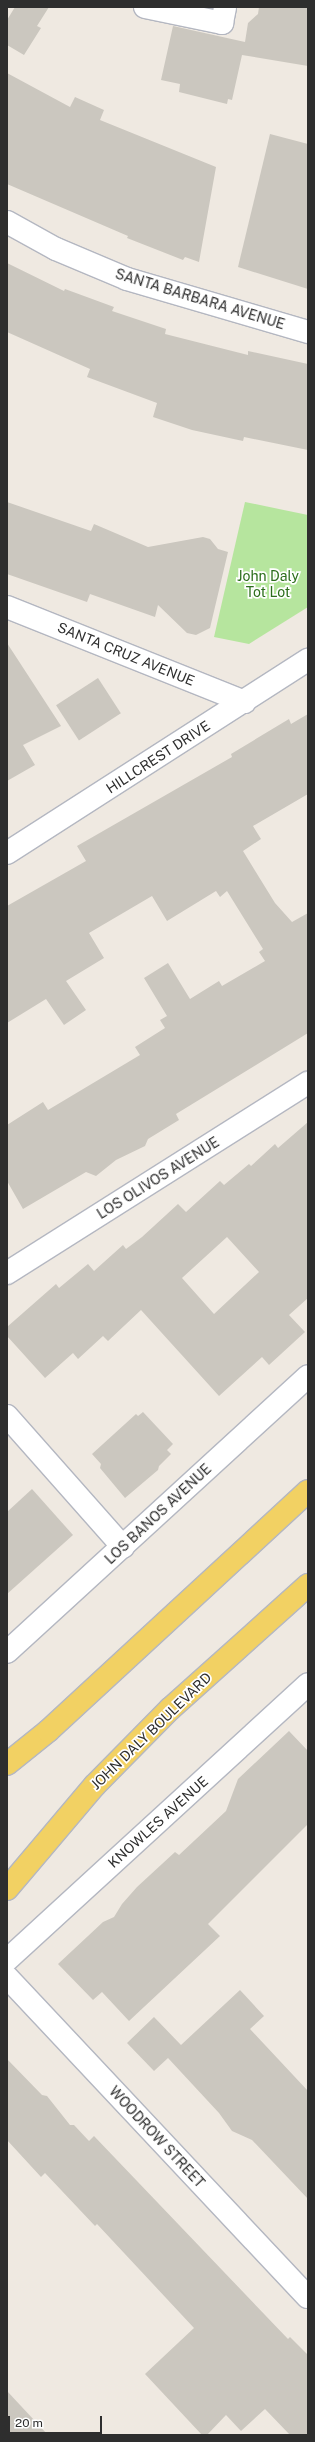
<!DOCTYPE html>
<html>
<head>
<meta charset="utf-8">
<style>
	body { margin:0 }
	#map { position:relative; width:315px; height:2442px; overflow:hidden; background:#efe9e1; font-family:"Public Sans",sans-serif }
	div>[style] { position:absolute }
	.green>* { inset:0; background:#b6e59e }
	.building>* { inset:0; background:#cbc7bf; transform-origin:0 0 }
	.roads { filter:drop-shadow(1px 0 #b4b7c1) drop-shadow(-1px 0 #b4b7c1) drop-shadow(0 1px #b4b7c1) drop-shadow(0 -1px #b4b7c1) }
	.minor>* { height:22px; margin:-11px; padding:0 11px; transform-origin:11px; border-radius:11px; background:#fff }
	.major>* { height:22px; margin:-11px; padding:0 11px; transform-origin:11px; border-radius:11px; background:#f2d163 }
	span { translate:-50% -50%; white-space:nowrap; text-align:center; line-height:1.15; -webkit-text-stroke:3.5px #fff; paint-order:stroke }
	.street-label { font-size:14px; color:#2e2e2e }
	.park-label { font-size:14px; color:#2c6e1b }
	.frame { position:absolute; inset:0; border:8px solid #2e2e2e; pointer-events:none }
	.scale { position:absolute; left:8px; top:2416px; width:94px; height:18px; box-sizing:border-box; border:2px solid #2e2e2e; border-top:0; padding-left:5px; font-size:12px; line-height:14px; white-space:nowrap; color:#2e2e2e; -webkit-text-stroke:3px #fff; paint-order:stroke }
</style>
</head>
<body>
<div id="map">
	<div class="green">
		<div style="clip-path:polygon(245px 502px,308px 515px,308px 607px,249px 644px,214px 637px)"></div>
	</div>
	<div class="building">
		<div style="clip-path:polygon(15px 7px,49px 7px,37px 26px,41px 28px,24px 55px,7px 45px,7px 20px)"></div>
		<div style="clip-path:polygon(259px 7px,308px 7px,308px 66px,242px 55px,232px 100px,228px 99px,227px 104px,179px 92px,180px 84px,161px 80px,173px 26px,245px 42px,248px 23px,258px 14px)"></div>
		<div style="clip-path:polygon(7px 73px,70px 107px,75px 97px,104px 110px,100px 120px,216px 167px,199px 262px,185px 257px,183px 260px,127px 238px,128px 236px,7px 184px)"></div>
		<div style="clip-path:polygon(270px 134px,308px 144px,308px 289px,238px 267px)"></div>
		<div style="clip-path:polygon(7px 263px,64px 291px,65px 289px,114px 307px,112px 311px,166px 329px,165px 334px,248px 355px,248px 351px,308px 364px,308px 450px,244px 437px,243px 441px,192px 430px,153px 417px,157px 403px,87px 377px,90px 369px,7px 332px)"></div>
		<div style="clip-path:polygon(7px 502px,91px 531px,94px 524px,148px 547px,203px 537px,210px 539px,218px 549px,228px 552px,210px 628px,196px 635px,187px 633px,158px 605px,155px 617px,90px 594px,87px 602px,7px 574px)"></div>
		<div style="clip-path:polygon(7px 643px,61px 726px,23px 745px,35px 765px,7px 781px)"></div>
		<div style="left:98px;top:678px;width:42px;height:50px;rotate:57deg"></div>
		<div style="clip-path:polygon(308px 714px,308px 794px,253px 826px,261px 839px,243px 851px,275px 903px,292px 922px,308px 913px,308px 1033px,176px 1114px,179px 1120px,148px 1139px,145px 1146px,116px 1160px,96px 1176px,86px 1172px,23px 1209px,7px 1181px,7px 1125px,43px 1102px,48px 1110px,140px 1055px,135px 1047px,165px 1028px,160px 1020px,167px 1016px,144px 978px,168px 963px,190px 999px,219px 981px,222px 986px,265px 961px,259px 952px,263px 949px,227px 891px,220px 897px,216px 891px,167px 921px,152px 896px,89px 933px,104px 958px,66px 981px,86px 1010px,64px 1025px,46px 999px,7px 1023px,7px 906px,86px 861px,77px 846px,232px 757px,231px 754px,289px 719px,291px 724px)"></div>
		<div style="clip-path:polygon(evenodd,308px 1122px,308px 1298px,289px 1315px,305px 1332px,269px 1365px,262px 1357px,219px 1396px,141px 1310px,108px 1341px,103px 1336px,78px 1359px,73px 1353px,45px 1378px,7px 1336px,7px 1327px,56px 1284px,59px 1288px,88px 1264px,94px 1271px,123px 1245px,126px 1249px,142px 1237px,178px 1204px,186px 1212px,220px 1181px,224px 1185px,249px 1164px,251px 1166px,275px 1144px,278px 1148px,308px 1122px,227px 1237px,259px 1272px,214px 1314px,182px 1278px,227px 1237px)"></div>
		<div style="clip-path:polygon(143px 1412px,173px 1444px,167px 1450px,171px 1454px,159px 1466px,158px 1470px,125px 1498px,100px 1468px,101px 1464px,92px 1454px,136px 1414px,138px 1416px)"></div>
		<div style="clip-path:polygon(32px 1489px,73px 1535px,7px 1594px,7px 1512px)"></div>
		<div style="clip-path:polygon(289px 1731px,308px 1751px,308px 1824px,208px 1924px,220px 1936px,129px 2021px,102px 1992px,93px 2000px,58px 1964px,103px 1922px,114px 1917px,122px 1904px,137px 1887px,175px 1852px,179px 1855px,226px 1811px,238px 1779px)"></div>
		<div style="clip-path:polygon(240px 1990px,264px 2016px,250px 2029px,308px 2091px,308px 2199px,252px 2140px,232px 2131px,219px 2113px,168px 2058px,154px 2071px,127px 2043px,154px 2017px,181px 2045px)"></div>
		<div style="clip-path:polygon(7px 2059px,42px 2095px,47px 2096px,70px 2125px,74px 2125px,89px 2141px,94px 2136px,288px 2339px,290px 2337px,308px 2355px,308px 2435px,290px 2435px,265px 2409px,241px 2431px,226px 2415px,207px 2435px,202px 2435px,145px 2374px,194px 2328px,97px 2224px,95px 2226px,45px 2173px,41px 2177px,7px 2140px)"></div>
		<div style="clip-path:polygon(7px 2391px,48px 2435px,7px 2435px)"></div>
	</div>
	<div class="roads">
		<div class="minor">
			<div style="left:145px;top:7px;width:79px;rotate:11.7deg"></div>
			<div style="left:222px;top:23px;width:16px;rotate:-79deg"></div>
			<div style="left:7px;top:222px;width:56px;rotate:28.9deg"></div>
			<div style="left:56px;top:249px;width:77px;rotate:22.9deg"></div>
			<div style="left:127px;top:279px;width:189px;rotate:16.3deg"></div>
			<div style="left:7px;top:607px;width:256px;rotate:21.8deg"></div>
			<div style="left:7px;top:853px;width:358px;rotate:-32.7deg"></div>
			<div style="left:7px;top:1273px;width:356px;rotate:-32.3deg"></div>
			<div style="left:7px;top:1416px;width:175px;rotate:48.5deg"></div>
			<div style="left:7px;top:1652px;width:408px;rotate:-42.5deg"></div>
			<div style="left:7px;top:1960px;width:408px;rotate:-42.5deg"></div>
			<div style="left:7px;top:1977px;width:439px;rotate:46.8deg"></div>
		</div>
		<div class="major">
			<div style="left:7px;top:1764px;width:53px;rotate:-38.8deg"></div>
			<div style="left:48px;top:1731px;width:354px;rotate:-42.7deg"></div>
			<div style="left:7px;top:1889px;width:136px;rotate:-49.8deg"></div>
			<div style="left:95px;top:1785px;width:107px;rotate:-45.4deg"></div>
			<div style="left:170px;top:1709px;width:186px;rotate:-41.9deg"></div>
		</div>
	</div>
	<div class="street-label">
		<span style="left:200px;top:299px;rotate:17deg">SANTA BARBARA AVENUE</span>
		<span style="left:126px;top:654px;rotate:22deg">SANTA CRUZ AVENUE</span>
		<span style="left:158px;top:757px;rotate:-33deg">HILLCREST DRIVE</span>
		<span style="left:158px;top:1178px;rotate:-32deg">LOS OLIVOS AVENUE</span>
		<span style="left:158px;top:1514px;rotate:-43deg">LOS BANOS AVENUE</span>
		<span style="left:151px;top:1731px;rotate:-44deg">JOHN DALY BOULEVARD</span>
		<span style="left:158px;top:1822px;rotate:-42deg">KNOWLES AVENUE</span>
		<span style="left:157px;top:2137px;rotate:47deg">WOODROW STREET</span>
	</div>
	<div class="park-label">
		<span style="left:268px;top:584px">John Daly<br>Tot Lot</span>
	</div>
	<div class="frame"></div>
	<div class="scale">20 m</div>
</div>
</body>
</html>
